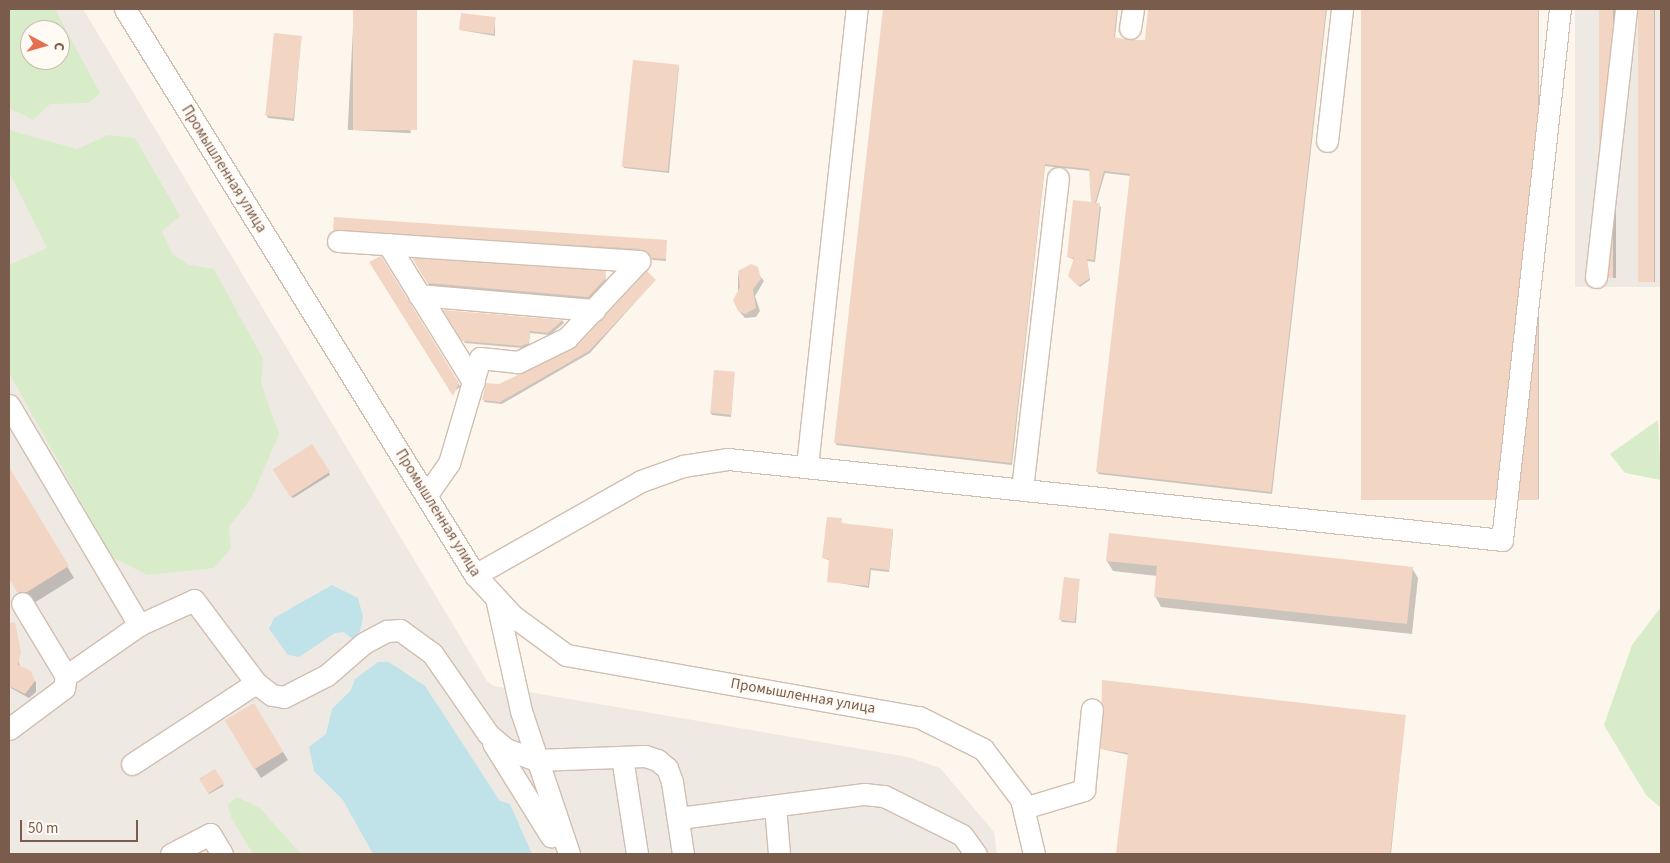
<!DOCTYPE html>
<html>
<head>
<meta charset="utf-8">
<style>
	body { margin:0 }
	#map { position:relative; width:1670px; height:863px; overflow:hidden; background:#fdf6ec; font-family:"Source Sans 3",sans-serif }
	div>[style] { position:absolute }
	.industrial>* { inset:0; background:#efe9e4; transform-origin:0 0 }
	.green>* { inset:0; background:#d8ecc9 }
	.water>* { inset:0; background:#bfe3e8 }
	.shadow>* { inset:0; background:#0003; transform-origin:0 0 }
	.building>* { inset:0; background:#f3d5c3; transform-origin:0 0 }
	.roads { filter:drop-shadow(1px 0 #d1beb0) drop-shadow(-1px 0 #d1beb0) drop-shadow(0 1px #d1beb0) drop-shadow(0 -1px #d1beb0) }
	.minor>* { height:21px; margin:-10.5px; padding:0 10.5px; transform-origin:10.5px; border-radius:10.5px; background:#fff }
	span { translate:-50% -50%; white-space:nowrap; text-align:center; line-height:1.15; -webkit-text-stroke:5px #fffaf3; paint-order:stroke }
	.street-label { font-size:15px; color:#7a5c4d }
	.frame { position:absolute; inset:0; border:10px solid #7a5c4d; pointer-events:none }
	.north { position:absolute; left:20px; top:20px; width:50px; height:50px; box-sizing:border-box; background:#fffaf3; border:1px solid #cabbb1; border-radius:50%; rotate:96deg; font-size:14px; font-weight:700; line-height:20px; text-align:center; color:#7a5c4d }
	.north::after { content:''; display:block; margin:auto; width:18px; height:22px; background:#e76f51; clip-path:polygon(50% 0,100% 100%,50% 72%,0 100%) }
	.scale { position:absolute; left:20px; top:820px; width:118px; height:22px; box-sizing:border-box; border:2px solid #7a5c4d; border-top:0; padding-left:6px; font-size:15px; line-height:18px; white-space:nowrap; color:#7a5c4d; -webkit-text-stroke:4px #fffaf3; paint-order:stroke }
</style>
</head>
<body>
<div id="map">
	<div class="industrial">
		<div style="clip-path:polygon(evenodd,9px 9px,83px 9px,487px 681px,494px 686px,908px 757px,940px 768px,994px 832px,997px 854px,9px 854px,9px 9px,30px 30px,60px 30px,60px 60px,30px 60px,30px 30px)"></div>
		<div style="left:1575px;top:9px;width:86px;height:278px"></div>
	</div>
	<div class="green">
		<div style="clip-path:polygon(evenodd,9px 9px,55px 9px,100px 93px,89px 103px,50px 104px,33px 120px,9px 108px,9px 9px,30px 30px,60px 30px,60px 60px,30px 60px,30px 30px)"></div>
		<div style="clip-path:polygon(9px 130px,77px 149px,108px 135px,135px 138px,180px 216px,162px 231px,172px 254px,189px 265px,214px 269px,263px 359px,261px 383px,279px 434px,252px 497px,229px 527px,231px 548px,214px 568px,147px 575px,112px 557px,9px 373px,9px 265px,47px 248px,9px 172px)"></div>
		<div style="clip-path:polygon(1658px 420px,1661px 480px,1625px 473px,1610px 454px)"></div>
		<div style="clip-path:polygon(1661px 607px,1661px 808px,1646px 795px,1604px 725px,1632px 645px)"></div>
		<div style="clip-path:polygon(237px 797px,260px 808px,301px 854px,253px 854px,231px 818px,228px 804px)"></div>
	</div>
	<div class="water">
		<div style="clip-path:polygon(332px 585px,358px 598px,363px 617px,360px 631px,353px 640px,344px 632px,335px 633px,299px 657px,288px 655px,269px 629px,274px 618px)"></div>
		<div style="clip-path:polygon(378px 662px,389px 662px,425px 686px,500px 801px,510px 804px,532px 854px,373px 854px,343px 800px,314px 771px,309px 747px,326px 734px,332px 709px,351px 690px,355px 679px)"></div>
	</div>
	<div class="shadow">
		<div style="left:354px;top:9px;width:63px;height:121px;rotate:3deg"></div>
		<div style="clip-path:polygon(884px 9px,1118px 9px,1115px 38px,1128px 42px,1146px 41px,1150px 9px,1327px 9px,1272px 494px,1098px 474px,1131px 176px,1105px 173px,1096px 204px,1101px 207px,1095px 262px,1087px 261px,1090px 280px,1080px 287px,1071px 278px,1075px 260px,1068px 257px,1093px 204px,1090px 171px,1045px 166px,1012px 465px,836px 445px)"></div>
		<div style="left:1362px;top:9px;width:177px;height:490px"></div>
		<div style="left:1601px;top:9px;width:15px;height:269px"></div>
		<div style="left:1639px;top:9px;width:16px;height:273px"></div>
		<div style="clip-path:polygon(495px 18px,495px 36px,460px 30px)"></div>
		<div style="clip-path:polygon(301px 37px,294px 121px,268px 118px,267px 116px)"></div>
		<div style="clip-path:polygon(679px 66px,669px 173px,624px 168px,623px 166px)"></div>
		<div style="clip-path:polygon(334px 229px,666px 241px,666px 261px,653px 260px,642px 250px)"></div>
		<div style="left:380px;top:258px;width:152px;height:10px;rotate:58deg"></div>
		<div style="clip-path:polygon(414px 260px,605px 273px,606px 282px,590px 299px,429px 285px)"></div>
		<div style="clip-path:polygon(751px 265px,764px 281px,755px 296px,760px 311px,756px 317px,745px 318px,738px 310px,738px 275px)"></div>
		<div style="clip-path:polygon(655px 280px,590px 353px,502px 404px,484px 402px,487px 384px,499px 385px,577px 348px)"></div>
		<div style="clip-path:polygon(446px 311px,563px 321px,564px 323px,550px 335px,530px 333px,529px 345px,523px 348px,465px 343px)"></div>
		<div style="clip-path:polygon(734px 374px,731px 417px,712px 415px,710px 412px)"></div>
		<div style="left:312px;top:446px;width:34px;height:44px;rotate:58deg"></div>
		<div style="clip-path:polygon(9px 470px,74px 578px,34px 603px,25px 603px,9px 576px)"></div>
		<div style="clip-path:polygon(841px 520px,842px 525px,893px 532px,889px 572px,871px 570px,869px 588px,828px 581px,830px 561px,824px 558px)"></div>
		<div style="clip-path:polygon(1107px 561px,1412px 568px,1418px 578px,1412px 634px,1161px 607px,1155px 596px,1157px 576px,1113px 571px)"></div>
		<div style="clip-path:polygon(1079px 580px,1076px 623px,1062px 622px,1060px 619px)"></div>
		<div style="clip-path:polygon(9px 643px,16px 644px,20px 668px,36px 682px,36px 692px,29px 698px,11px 688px)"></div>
		<div style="clip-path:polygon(1405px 716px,1391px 854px,1118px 854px,1129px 755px,1102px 749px)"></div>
		<div style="clip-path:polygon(231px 730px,283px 752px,288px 760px,261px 778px)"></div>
		<div style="left:215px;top:770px;width:18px;height:17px;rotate:61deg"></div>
	</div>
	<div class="building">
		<div style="left:353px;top:9px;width:64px;height:121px"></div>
		<div style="clip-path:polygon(883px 9px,1117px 9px,1114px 37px,1129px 40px,1145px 40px,1148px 9px,1326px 9px,1271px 492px,1096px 472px,1130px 174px,1104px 171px,1095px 203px,1100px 203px,1094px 260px,1087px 259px,1090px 278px,1078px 286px,1068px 276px,1074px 258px,1067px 257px,1073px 200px,1091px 202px,1089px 169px,1059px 166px,1045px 164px,1011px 463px,834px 443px)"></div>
		<div style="left:1361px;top:9px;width:177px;height:491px"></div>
		<div style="left:1599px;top:9px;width:14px;height:269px"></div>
		<div style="left:1638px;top:9px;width:16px;height:273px"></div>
		<div style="left:461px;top:13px;width:35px;height:17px;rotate:7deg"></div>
		<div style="left:274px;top:33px;width:28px;height:83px;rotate:6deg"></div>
		<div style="left:633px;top:60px;width:46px;height:107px;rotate:6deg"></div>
		<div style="clip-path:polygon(334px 217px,667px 240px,666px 259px,651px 258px,640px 249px,333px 230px)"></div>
		<div style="clip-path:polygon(381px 256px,459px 383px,453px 396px,369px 262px)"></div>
		<div style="clip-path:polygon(412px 258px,606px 271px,605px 279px,588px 297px,427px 283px)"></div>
		<div style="clip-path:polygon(751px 264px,758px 267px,761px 279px,753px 289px,756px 308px,745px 314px,738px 311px,733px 300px,740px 287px,738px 271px)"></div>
		<div style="clip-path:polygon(647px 271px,656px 280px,589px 351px,500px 402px,482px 400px,486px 383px,499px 384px,576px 347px)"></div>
		<div style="clip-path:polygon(443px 310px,563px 320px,548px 333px,530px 331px,529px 343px,521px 346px,462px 341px)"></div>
		<div style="left:714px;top:370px;width:21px;height:43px;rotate:5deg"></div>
		<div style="left:312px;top:444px;width:33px;height:47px;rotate:57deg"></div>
		<div style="clip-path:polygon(9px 467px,69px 566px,27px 592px,17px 592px,9px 578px)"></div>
		<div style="clip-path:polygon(827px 517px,842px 518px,841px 523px,893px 529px,889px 570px,870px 568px,868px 586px,827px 582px,829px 559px,822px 558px)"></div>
		<div style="clip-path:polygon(1109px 533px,1413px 567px,1407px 624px,1154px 597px,1157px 566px,1106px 561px)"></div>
		<div style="left:1064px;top:577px;width:16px;height:43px;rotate:7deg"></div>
		<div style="clip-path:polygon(15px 622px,21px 652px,18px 665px,31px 671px,35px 681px,25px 694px,9px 686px,9px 623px)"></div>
		<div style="clip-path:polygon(1102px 680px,1406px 715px,1390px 854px,1116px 854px,1128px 753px,1101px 749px)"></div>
		<div style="left:254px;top:703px;width:57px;height:34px;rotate:59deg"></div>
		<div style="left:215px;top:769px;width:17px;height:19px;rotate:57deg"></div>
	</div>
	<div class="roads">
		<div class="minor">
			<div style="left:125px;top:9px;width:665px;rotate:58.27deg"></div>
			<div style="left:475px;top:575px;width:56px;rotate:47.2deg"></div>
			<div style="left:513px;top:616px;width:66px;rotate:36.3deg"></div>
			<div style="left:566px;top:655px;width:358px;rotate:10deg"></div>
			<div style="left:919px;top:717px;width:72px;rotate:26.6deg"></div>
			<div style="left:983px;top:749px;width:63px;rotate:52.8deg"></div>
			<div style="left:1021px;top:799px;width:57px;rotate:76.7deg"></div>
			<div style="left:1130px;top:28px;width:19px;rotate:-81deg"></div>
			<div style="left:1327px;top:141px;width:133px;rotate:-83.5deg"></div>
			<div style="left:338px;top:241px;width:302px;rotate:3.8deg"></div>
			<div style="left:639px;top:261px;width:105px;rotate:133.1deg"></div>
			<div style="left:567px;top:338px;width:55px;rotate:153.9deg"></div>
			<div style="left:518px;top:362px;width:38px;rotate:-174deg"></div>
			<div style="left:480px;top:358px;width:109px;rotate:106.4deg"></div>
			<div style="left:449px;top:463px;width:40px;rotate:124.9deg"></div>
			<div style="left:388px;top:244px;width:163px;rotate:58.3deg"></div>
			<div style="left:1596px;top:277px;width:270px;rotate:-83.6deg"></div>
			<div style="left:419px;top:295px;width:176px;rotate:4.9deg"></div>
			<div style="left:9px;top:405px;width:256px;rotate:59.4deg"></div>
			<div style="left:807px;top:466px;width:460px;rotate:-83.8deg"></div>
			<div style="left:1022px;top:489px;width:313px;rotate:-83.4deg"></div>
			<div style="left:475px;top:575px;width:191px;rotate:-29.5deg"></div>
			<div style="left:641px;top:481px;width:45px;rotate:-19.7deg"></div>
			<div style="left:683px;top:466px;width:46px;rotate:-8.8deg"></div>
			<div style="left:728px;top:459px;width:778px;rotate:5.97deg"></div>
			<div style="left:1502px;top:540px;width:534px;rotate:-83.77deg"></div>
			<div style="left:496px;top:598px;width:116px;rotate:77.5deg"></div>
			<div style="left:521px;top:711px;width:151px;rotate:71.4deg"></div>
			<div style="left:66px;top:676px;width:89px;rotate:-34.9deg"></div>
			<div style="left:139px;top:625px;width:60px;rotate:-24.4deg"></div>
			<div style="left:194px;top:600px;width:104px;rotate:53.2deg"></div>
			<div style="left:256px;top:683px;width:20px;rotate:37deg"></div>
			<div style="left:272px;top:695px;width:12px;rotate:9deg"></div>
			<div style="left:284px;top:697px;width:48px;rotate:-27.1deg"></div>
			<div style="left:327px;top:675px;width:49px;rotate:-40.9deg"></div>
			<div style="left:364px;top:643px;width:26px;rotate:-28deg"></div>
			<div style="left:387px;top:631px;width:13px;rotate:-4deg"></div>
			<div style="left:400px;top:630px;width:39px;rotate:36deg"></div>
			<div style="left:432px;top:653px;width:98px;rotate:55.3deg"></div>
			<div style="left:488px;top:734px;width:23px;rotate:40deg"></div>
			<div style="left:506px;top:749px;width:32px;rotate:20deg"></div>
			<div style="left:536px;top:760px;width:109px;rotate:-2.1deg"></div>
			<div style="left:645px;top:756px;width:13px;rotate:18deg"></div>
			<div style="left:657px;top:760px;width:13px;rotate:39deg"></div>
			<div style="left:667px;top:768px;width:15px;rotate:70deg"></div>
			<div style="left:672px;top:782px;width:73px;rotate:81.3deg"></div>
			<div style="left:9px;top:729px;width:69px;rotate:-36.7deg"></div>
			<div style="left:64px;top:688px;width:12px;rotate:-81deg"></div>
			<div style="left:66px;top:676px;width:85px;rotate:-121.1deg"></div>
			<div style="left:493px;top:743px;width:110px;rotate:58.1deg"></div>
			<div style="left:622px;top:757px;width:98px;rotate:81.2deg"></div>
			<div style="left:132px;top:764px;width:148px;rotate:-33.2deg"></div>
			<div style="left:775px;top:806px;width:48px;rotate:85.2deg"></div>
			<div style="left:1024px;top:808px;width:63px;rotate:-16.7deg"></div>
			<div style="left:1084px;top:790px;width:81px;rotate:-84.4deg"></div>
			<div style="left:679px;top:818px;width:187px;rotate:-7.4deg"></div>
			<div style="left:864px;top:794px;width:20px;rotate:6deg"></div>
			<div style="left:884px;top:796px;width:87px;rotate:26.6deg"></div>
			<div style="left:962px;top:835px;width:24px;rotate:54deg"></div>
			<div style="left:171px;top:854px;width:44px;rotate:-27.1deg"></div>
			<div style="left:210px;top:834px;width:23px;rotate:59deg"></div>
		</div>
	</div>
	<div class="street-label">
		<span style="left:224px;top:169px;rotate:58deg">Промышленная улица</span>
		<span style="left:438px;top:513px;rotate:58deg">Промышленная улица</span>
		<span style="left:803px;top:696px;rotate:10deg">Промышленная улица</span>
	</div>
	<div class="frame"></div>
	<div class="north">С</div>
	<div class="scale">50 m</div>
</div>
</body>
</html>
